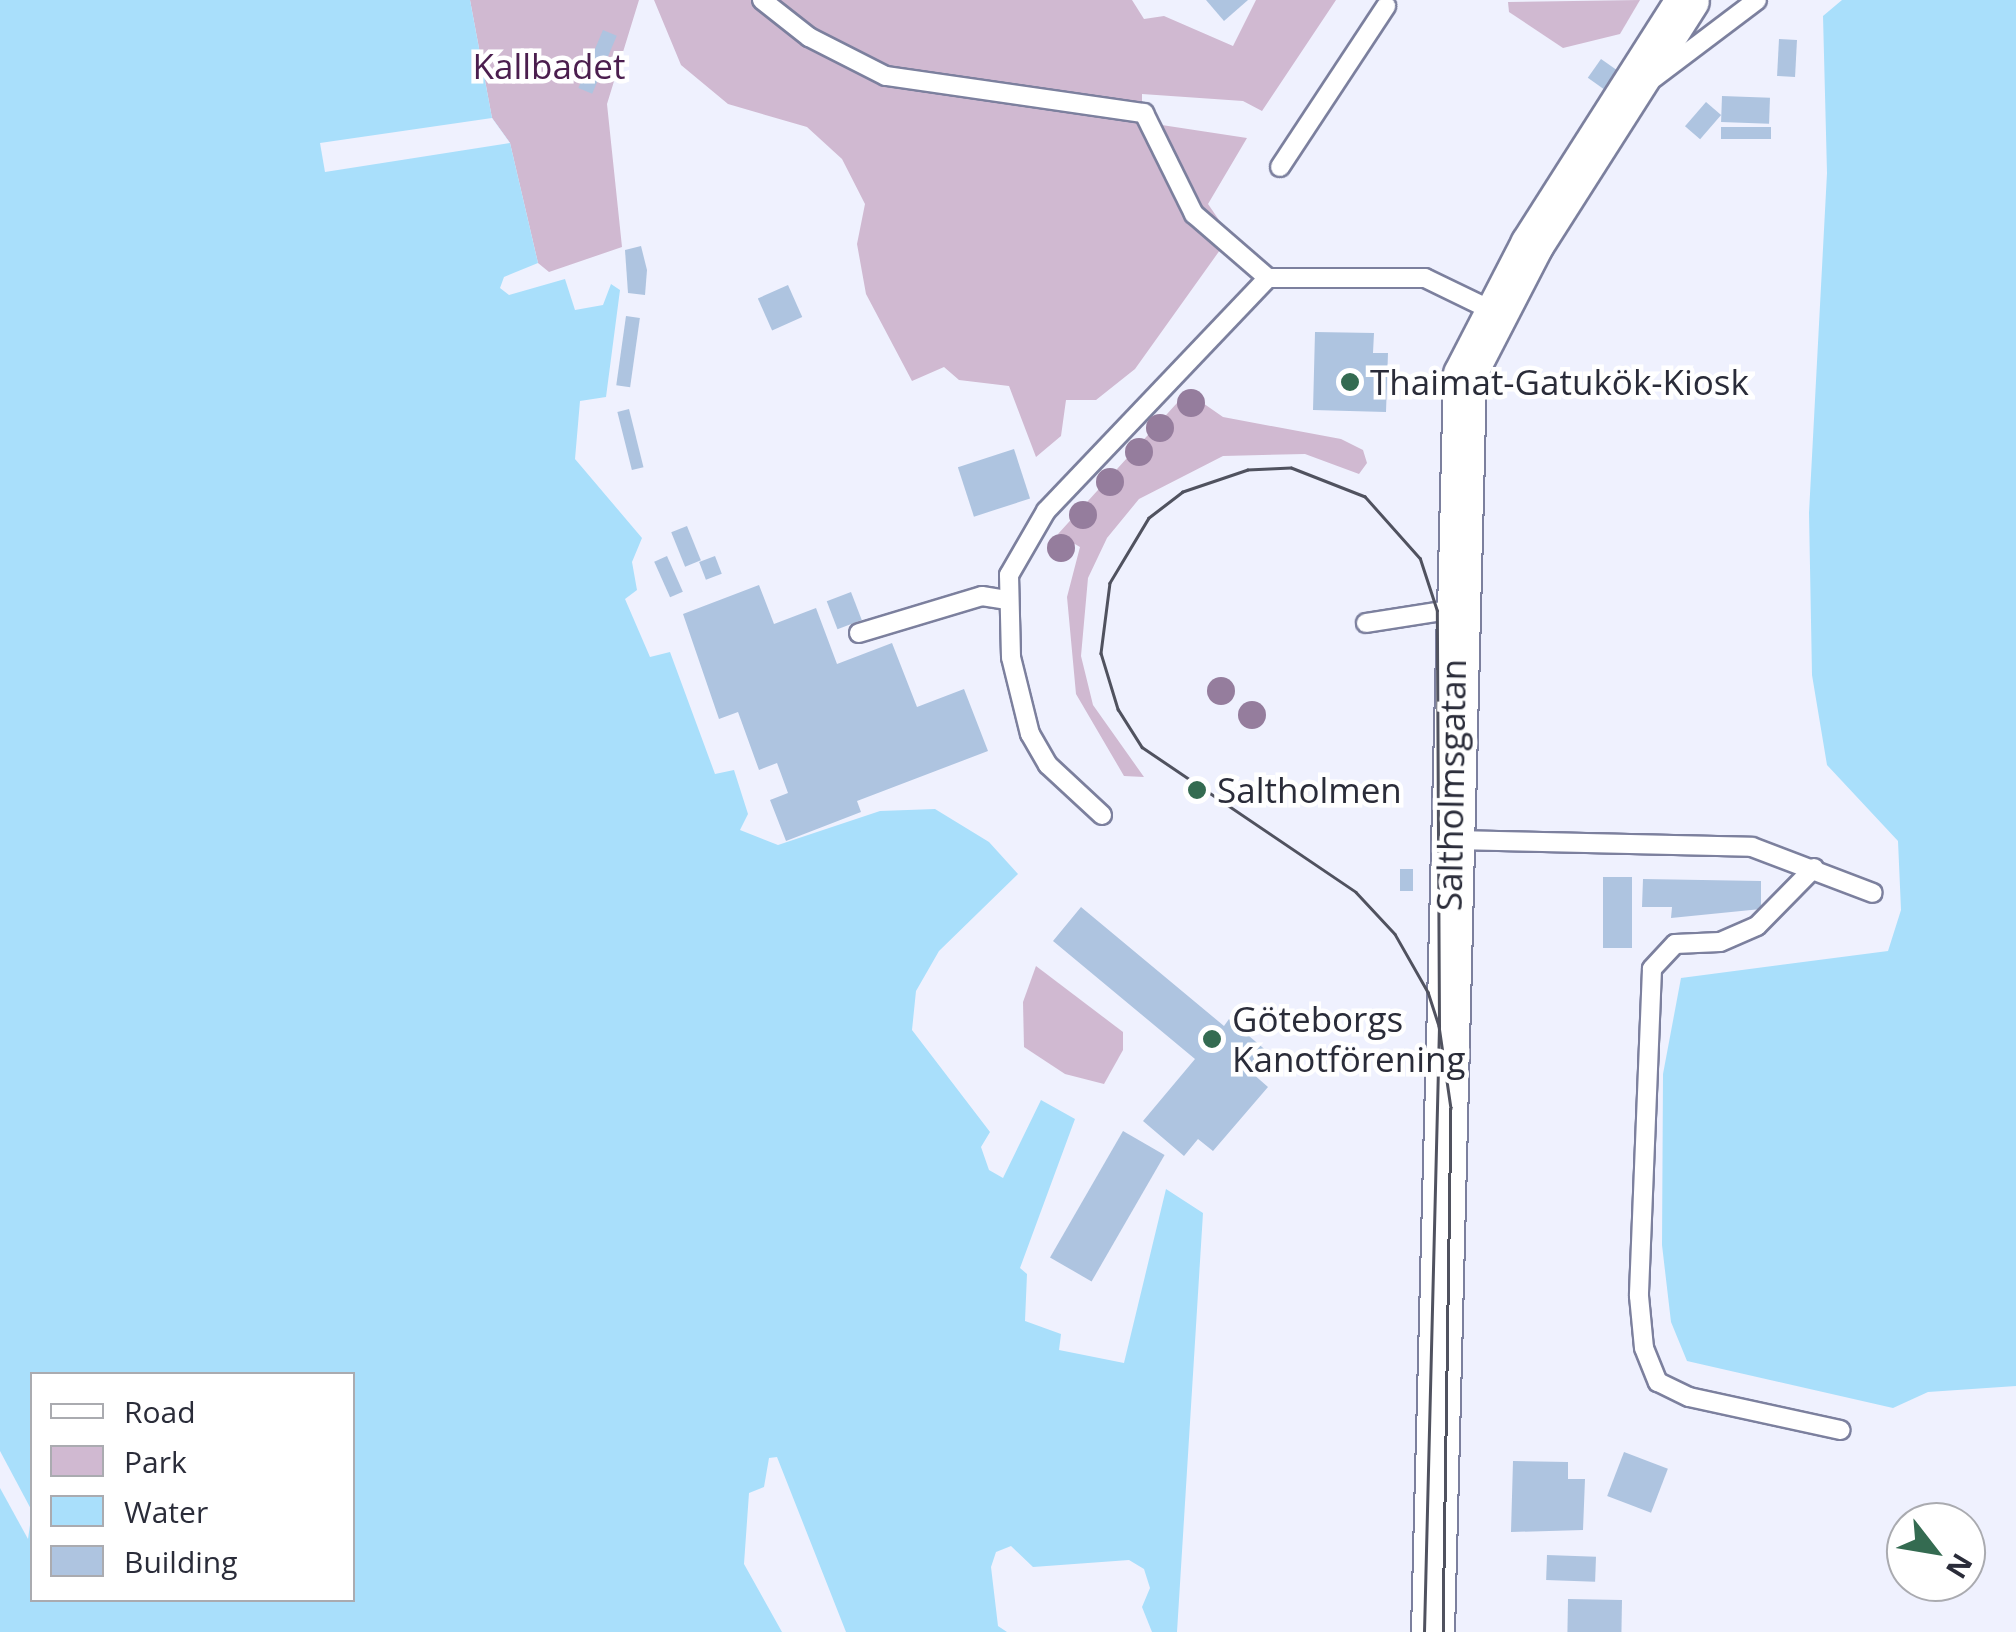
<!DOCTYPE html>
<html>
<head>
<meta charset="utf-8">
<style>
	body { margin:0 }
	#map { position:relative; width:2016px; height:1632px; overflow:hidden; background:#eff1fe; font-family:"Open Sans",sans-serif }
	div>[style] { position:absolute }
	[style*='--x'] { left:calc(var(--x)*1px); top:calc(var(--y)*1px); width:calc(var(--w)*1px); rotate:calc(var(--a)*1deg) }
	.green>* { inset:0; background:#d0b9d1 }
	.water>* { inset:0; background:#a9dffb }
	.pier>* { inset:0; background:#eff1fe }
	.building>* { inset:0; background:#aec4e0; transform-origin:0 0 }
	.roads { filter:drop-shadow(2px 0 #7c809e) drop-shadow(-2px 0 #7c809e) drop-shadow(0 2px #7c809e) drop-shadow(0 -2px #7c809e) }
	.service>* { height:18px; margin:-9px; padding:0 9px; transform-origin:9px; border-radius:9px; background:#fff }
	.tertiary>* { height:42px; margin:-21px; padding:0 21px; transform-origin:21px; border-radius:21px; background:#fff }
	.tram>* { height:2.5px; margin:-1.25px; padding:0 1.25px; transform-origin:1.25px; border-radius:1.25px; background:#50525f }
	.trees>* { width:28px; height:28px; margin:-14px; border-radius:50%; background:#957d9d }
	.dots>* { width:28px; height:28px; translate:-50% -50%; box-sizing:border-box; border:5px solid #fff; border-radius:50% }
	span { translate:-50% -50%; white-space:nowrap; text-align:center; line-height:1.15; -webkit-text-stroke:9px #fff; paint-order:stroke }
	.park-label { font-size:35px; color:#4b1e4e }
	.poi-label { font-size:35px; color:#2a2c39 }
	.left { translate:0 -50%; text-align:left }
	.street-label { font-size:35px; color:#2a2c39 }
	.legend { position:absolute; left:30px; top:1372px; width:325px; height:230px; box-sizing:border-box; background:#fff; border:2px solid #aaabb0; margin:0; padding:12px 18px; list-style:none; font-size:30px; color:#2a2c39 }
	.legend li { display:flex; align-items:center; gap:20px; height:50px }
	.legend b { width:50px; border:2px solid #aaabb0 }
	.north { position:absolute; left:1886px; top:1502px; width:100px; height:100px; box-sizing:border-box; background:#fff; border:2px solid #aaabb0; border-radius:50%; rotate:121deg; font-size:28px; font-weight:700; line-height:40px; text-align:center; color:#2a2c39 }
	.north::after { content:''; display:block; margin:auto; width:35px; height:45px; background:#346b51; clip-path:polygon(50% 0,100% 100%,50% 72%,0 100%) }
</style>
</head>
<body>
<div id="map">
	<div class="green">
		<i style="clip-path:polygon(470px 0,639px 0,607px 104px,622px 247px,549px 272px,538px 263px,510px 143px,492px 118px)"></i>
		<i style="clip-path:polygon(654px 0,1132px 0,1144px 19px,1164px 16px,1233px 46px,1256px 0,1336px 0,1262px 111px,1243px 101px,1142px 94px,1142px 122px,1247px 138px,1208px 204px,1230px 236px,1135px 369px,1096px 400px,1066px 400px,1061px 436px,1036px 457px,1009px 386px,959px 380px,944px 367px,912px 381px,866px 294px,857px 244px,865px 204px,842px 159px,807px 127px,728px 104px,681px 65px)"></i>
		<i style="clip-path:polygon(1640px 0,1620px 34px,1563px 48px,1509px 12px,1508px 2px)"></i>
		<i style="clip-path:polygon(1187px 392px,1223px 417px,1341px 439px,1363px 450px,1367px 463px,1359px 474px,1305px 454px,1223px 456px,1139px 499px,1107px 538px,1088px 578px,1081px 656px,1093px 705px,1144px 777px,1124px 776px,1076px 694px,1067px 597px,1080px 547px,1058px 534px)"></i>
		<i style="clip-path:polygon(1036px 966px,1123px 1032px,1123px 1050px,1104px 1084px,1065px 1074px,1024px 1047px,1023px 1002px)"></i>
	</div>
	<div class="water">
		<i style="clip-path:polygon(evenodd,0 0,470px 0,492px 118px,510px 143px,538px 263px,504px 277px,500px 288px,509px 295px,565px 279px,575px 310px,603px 305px,611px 284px,620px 290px,606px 397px,580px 401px,575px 459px,642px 538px,632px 562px,637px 590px,625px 599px,650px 657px,670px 652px,715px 774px,734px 770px,748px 814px,740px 830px,778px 845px,880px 811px,935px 809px,989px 842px,1018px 874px,939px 951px,916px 991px,912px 1030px,990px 1132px,981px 1147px,989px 1170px,1003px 1178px,1041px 1100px,1075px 1119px,1020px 1268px,1027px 1274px,1025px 1321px,1061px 1334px,1059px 1350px,1124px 1363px,1166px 1189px,1203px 1213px,1177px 1632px,1152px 1632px,1142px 1607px,1150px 1588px,1144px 1569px,1129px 1560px,1033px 1567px,1011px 1546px,996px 1552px,991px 1567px,998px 1626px,1007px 1632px,846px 1632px,777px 1457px,769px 1458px,764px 1487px,749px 1493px,744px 1564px,782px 1632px,0 1632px,0 0,32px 1374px,352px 1374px,352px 1600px,32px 1600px,32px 1374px)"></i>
		<i style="clip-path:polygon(1842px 0,2016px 0,2016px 1386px,1928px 1392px,1893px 1408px,1687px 1361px,1671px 1322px,1662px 1245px,1663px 1074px,1681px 978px,1888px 951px,1901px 910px,1898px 841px,1827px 765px,1812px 675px,1809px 513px,1827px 173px,1823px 16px)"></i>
	</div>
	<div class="pier">
		<i style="clip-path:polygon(492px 118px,510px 143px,325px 172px,320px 143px)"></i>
		<i style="clip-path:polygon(0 1451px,32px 1511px,28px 1539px,0 1488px)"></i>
	</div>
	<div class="building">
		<i style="clip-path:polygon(1206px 0,1248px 0,1224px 21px)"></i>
		<i style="left:603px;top:30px;width:15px;height:63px;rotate:23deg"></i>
		<i style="left:1779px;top:39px;width:18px;height:37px;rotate:3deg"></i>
		<i style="left:1601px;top:59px;width:21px;height:23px;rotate:35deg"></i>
		<i style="left:1722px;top:96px;width:48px;height:26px;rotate:2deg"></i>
		<i style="left:1706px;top:102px;width:20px;height:32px;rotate:41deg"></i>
		<i style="left:1721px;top:127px;width:50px;height:12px"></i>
		<i style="clip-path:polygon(641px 246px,647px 270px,645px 295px,628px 293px,625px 250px)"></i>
		<i style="left:788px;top:285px;width:35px;height:33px;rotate:66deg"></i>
		<i style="left:626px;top:316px;width:14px;height:70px;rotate:8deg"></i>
		<i style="clip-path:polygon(1315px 332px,1374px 333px,1373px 353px,1388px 353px,1386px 412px,1313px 410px)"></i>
		<i style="left:629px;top:409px;width:60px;height:12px;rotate:76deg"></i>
		<i style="left:1014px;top:449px;width:52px;height:59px;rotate:72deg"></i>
		<i style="left:687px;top:526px;width:37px;height:17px;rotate:68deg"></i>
		<i style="left:667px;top:556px;width:39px;height:14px;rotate:66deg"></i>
		<i style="left:715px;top:556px;width:19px;height:17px;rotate:69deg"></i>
		<i style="clip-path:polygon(759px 585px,774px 624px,816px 608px,837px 664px,892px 643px,917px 707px,964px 689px,988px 751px,857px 801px,861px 812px,786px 841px,770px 800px,788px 793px,777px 763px,759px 770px,738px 712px,719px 719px,683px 614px)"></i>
		<i style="left:851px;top:592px;width:30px;height:26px;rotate:69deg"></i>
		<i style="left:1413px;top:869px;width:22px;height:13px;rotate:90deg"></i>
		<i style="left:1603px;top:877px;width:29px;height:71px"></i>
		<i style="clip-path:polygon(1643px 879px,1761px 881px,1761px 909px,1671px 918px,1672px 907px,1642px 907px)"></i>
		<i style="clip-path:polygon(1081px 907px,1224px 1026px,1229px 1019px,1269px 1053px,1252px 1073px,1268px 1087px,1213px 1151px,1198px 1139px,1184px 1156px,1143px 1121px,1195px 1059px,1053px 941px)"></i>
		<i style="left:1123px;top:1131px;width:48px;height:146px;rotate:30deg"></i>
		<i style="left:1624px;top:1452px;width:47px;height:47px;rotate:21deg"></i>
		<i style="clip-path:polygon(1513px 1461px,1568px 1462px,1568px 1479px,1585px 1479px,1583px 1530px,1511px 1532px)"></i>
		<i style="left:1547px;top:1555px;width:49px;height:25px;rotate:2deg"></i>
		<i style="left:1568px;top:1599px;width:54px;height:33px;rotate:1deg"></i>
	</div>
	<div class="roads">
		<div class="service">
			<i style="--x:762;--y:0;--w:60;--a:38.2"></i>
			<i style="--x:809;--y:37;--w:86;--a:26.9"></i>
			<i style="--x:886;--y:76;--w:261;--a:8.2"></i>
			<i style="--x:1144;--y:113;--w:113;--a:63.7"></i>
			<i style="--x:1194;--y:214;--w:98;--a:40.9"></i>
			<i style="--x:1654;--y:78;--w:129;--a:-37.1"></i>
			<i style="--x:1280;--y:167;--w:193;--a:-56.6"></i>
			<i style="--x:1366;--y:623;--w:90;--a:-8.9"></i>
			<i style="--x:859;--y:633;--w:128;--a:-16.7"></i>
			<i style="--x:982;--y:596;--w:26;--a:9"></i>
			<i style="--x:1102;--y:815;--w:74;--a:-137.2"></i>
			<i style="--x:1048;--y:765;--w:36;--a:-120"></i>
			<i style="--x:1030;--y:734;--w:79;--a:-103.9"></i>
			<i style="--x:1011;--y:657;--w:82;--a:-91.4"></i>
			<i style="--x:1009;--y:575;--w:74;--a:-60"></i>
			<i style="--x:1046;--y:511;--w:322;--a:-46.4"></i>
			<i style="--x:1268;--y:278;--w:157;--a:0"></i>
			<i style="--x:1425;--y:278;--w:76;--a:25.9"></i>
			<i style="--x:1453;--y:840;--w:299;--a:1.3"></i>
			<i style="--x:1752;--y:847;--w:129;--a:20.8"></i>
			<i style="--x:1814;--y:868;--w:81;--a:134.5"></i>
			<i style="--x:1757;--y:926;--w:40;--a:156.6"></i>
			<i style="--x:1720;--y:942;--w:45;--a:177.5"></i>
			<i style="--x:1675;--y:944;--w:34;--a:133"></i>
			<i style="--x:1652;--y:969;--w:327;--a:92.3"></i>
			<i style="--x:1639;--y:1296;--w:52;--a:84.5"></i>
			<i style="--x:1644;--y:1348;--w:37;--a:68"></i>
			<i style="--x:1658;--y:1382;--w:34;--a:26"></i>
			<i style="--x:1689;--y:1397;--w:155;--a:12.3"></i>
		</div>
		<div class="tertiary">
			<i style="--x:1433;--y:1632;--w:1257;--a:-88.54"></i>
			<i style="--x:1465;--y:375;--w:146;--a:-62.7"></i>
			<i style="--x:1532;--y:245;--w:290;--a:-57.5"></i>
		</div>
	</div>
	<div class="tram">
		<i style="--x:1424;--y:1632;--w:606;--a:-88.58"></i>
		<i style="--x:1439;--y:1026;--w:415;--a:-90.3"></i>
		<i style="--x:1437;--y:611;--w:55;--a:-108.1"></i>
		<i style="--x:1420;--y:559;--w:83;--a:-131.6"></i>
		<i style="--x:1365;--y:497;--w:79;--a:-158.6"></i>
		<i style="--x:1291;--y:468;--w:43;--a:177.3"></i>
		<i style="--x:1248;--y:470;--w:69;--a:161.3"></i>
		<i style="--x:1183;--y:492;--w:43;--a:142.6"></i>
		<i style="--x:1149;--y:518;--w:76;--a:121"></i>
		<i style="--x:1110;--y:583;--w:71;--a:97.3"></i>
		<i style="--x:1101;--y:653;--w:59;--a:73.1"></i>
		<i style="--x:1118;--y:709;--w:45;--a:57.7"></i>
		<i style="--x:1142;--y:747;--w:258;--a:34.1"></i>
		<i style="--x:1356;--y:892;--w:57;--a:47.1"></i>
		<i style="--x:1395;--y:934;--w:67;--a:60.4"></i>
		<i style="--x:1428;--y:992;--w:36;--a:72"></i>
		<i style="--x:1439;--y:1026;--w:83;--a:81.7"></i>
		<i style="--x:1451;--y:1108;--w:524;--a:90.87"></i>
	</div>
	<div class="trees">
		<i style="left:1191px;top:403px"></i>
		<i style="left:1160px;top:428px"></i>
		<i style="left:1139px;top:452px"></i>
		<i style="left:1110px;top:482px"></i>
		<i style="left:1083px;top:515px"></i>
		<i style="left:1061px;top:548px"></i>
		<i style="left:1221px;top:691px"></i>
		<i style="left:1252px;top:715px"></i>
	</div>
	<div class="dots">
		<i style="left:1350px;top:382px;background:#346b51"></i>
		<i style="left:1197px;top:790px;background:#346b51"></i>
		<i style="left:1212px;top:1039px;background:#346b51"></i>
	</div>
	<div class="park-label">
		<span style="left:549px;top:66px">Kallbadet</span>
	</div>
	<div class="poi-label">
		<span class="left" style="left:1370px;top:382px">Thaimat-Gatukök-Kiosk</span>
		<span class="left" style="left:1217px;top:790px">Saltholmen</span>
		<span class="left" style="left:1232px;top:1039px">Göteborgs<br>Kanotförening</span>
	</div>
	<div class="street-label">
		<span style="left:1451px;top:785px;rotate:-89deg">Saltholmsgatan</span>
	</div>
	<ul class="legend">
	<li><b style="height:12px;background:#fff"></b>Road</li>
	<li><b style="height:28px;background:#d0b9d1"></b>Park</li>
	<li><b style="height:28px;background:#a9dffb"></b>Water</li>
	<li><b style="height:28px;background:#aec4e0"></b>Building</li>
	</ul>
	<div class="north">N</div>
</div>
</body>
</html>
